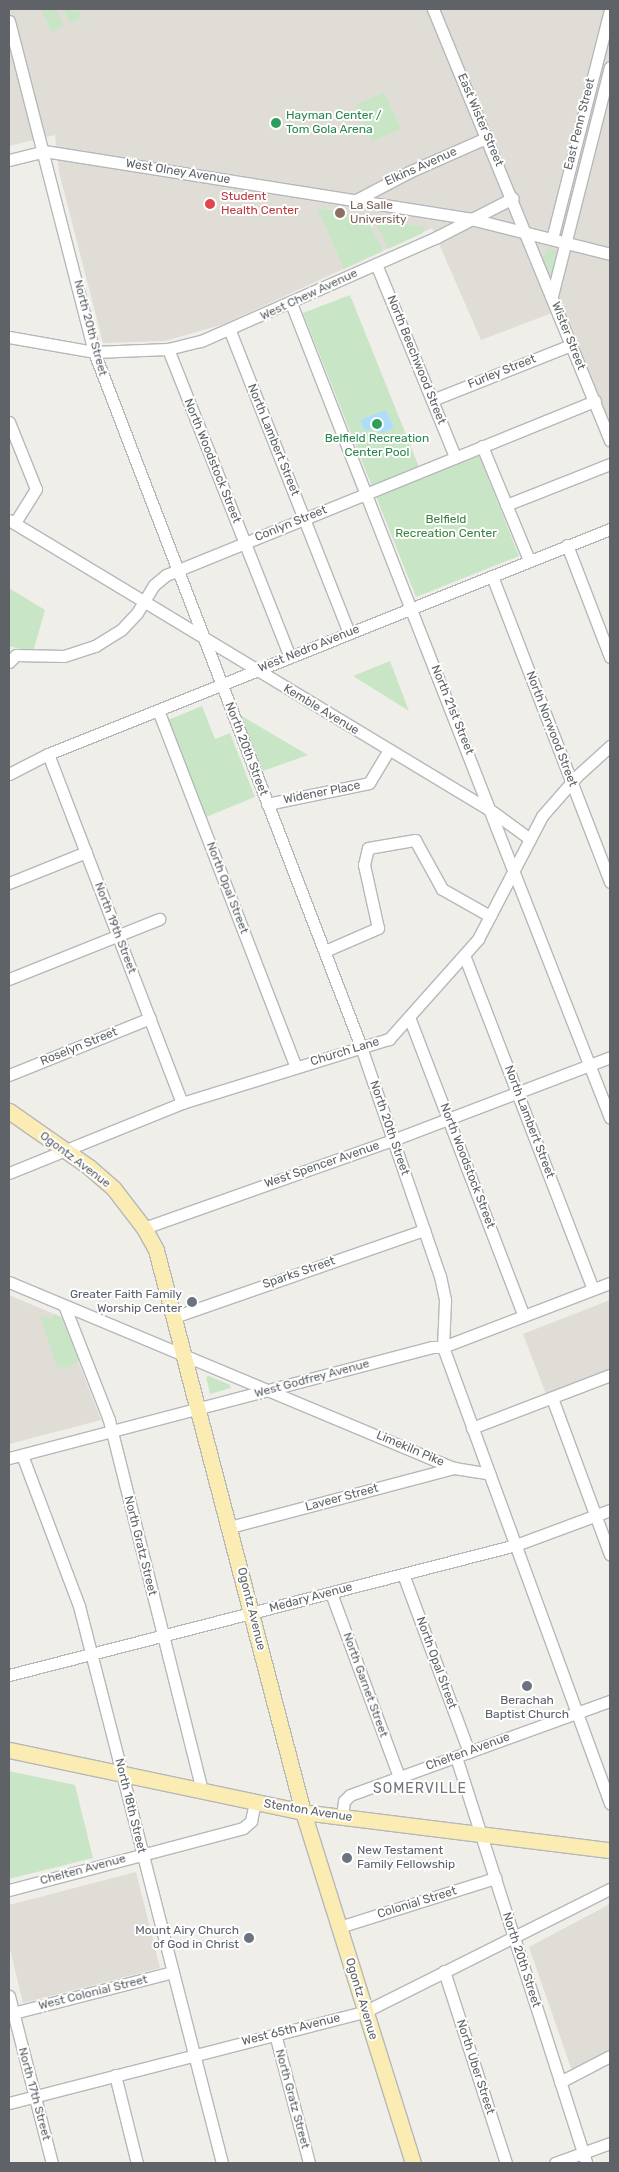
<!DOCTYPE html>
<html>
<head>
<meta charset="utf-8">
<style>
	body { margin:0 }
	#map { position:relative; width:619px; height:2172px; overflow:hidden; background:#f0eee8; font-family:Rubik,sans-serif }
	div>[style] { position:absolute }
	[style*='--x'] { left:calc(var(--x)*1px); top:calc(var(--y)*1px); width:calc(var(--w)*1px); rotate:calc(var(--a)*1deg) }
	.education>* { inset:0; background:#e0ddd6 }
	.green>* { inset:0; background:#c8e6c6; transform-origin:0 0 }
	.water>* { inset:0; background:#aeddfa }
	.roads { filter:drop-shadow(1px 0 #b5b8bb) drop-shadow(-1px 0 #b5b8bb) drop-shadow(0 1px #b5b8bb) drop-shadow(0 -1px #b5b8bb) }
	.minor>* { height:11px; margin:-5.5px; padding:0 5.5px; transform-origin:5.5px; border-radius:5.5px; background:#fff }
	.major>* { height:15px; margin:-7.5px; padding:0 7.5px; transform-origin:7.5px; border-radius:7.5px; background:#fbecb3 }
	.dots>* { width:14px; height:14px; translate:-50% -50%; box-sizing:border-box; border:2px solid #fff; border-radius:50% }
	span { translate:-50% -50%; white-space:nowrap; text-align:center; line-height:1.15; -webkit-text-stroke:4px #fff; paint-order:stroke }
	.leisure-label { font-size:12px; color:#27864d }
	.left { translate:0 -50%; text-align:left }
	.street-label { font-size:12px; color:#5f6367 }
	.health-label { font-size:12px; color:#be3a42 }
	.education-label { font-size:12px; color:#785e54 }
	.park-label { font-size:12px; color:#3a833a }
	.worship-label { font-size:12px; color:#5b616d }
	.right { translate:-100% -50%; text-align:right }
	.neighbourhood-label { font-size:14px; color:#707579; letter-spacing:1px }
	.frame { position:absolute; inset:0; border:10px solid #5f6367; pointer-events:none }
</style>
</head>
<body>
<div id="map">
	<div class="education">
		<i style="clip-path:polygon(9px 9px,610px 9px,610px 435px,557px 311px,481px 340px,432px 228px,224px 324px,165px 341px,103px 343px,59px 172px,55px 135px,9px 146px)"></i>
		<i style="clip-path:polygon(9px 1295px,61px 1317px,101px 1420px,9px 1444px)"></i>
		<i style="clip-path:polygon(610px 1300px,610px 1370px,546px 1394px,523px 1334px)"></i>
		<i style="clip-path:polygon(136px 1872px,160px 1968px,23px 2003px,9px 1945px,9px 1905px)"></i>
		<i style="clip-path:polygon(610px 1904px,610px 2050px,572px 2071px,529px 1947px)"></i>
	</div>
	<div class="green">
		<i style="clip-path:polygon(41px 9px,56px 9px,64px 26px,51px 32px)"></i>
		<i style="clip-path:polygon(63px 9px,78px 9px,82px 18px,70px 23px)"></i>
		<i style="left:384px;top:92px;width:40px;height:32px;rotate:65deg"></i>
		<i style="clip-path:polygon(317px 208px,366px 217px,383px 251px,344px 269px)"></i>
		<i style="clip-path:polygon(374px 219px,424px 227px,423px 233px,388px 249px)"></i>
		<i style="clip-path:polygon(549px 248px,558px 252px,551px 282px,542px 258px)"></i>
		<i style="clip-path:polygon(350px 295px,423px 477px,479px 455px,519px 556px,416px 597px,303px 313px)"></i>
		<i style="clip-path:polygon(9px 588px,45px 610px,33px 652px,9px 646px)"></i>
		<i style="clip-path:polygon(390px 661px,409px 711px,353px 676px)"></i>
		<i style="clip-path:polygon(202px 706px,215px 739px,230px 733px,255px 797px,206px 817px,168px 720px)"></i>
		<i style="clip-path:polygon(240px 715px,308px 755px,263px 771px)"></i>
		<i style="clip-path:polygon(55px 1314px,62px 1318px,79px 1361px,68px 1368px,57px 1367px,40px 1316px,53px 1318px)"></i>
		<i style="clip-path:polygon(209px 1376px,230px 1385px,231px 1388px,210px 1394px,206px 1377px)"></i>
		<i style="clip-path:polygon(9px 1771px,75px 1785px,93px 1858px,9px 1879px)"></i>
	</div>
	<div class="water">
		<i style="clip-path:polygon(386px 410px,394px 428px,382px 433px,372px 429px,365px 431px,360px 420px)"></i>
	</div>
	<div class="roads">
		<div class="minor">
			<i style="--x:433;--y:9;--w:466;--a:67.7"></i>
			<i style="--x:9;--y:21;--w:342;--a:75.6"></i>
			<i style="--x:94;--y:352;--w:745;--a:68.98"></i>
			<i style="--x:361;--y:1047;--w:242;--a:71"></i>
			<i style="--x:440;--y:1276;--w:25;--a:78"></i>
			<i style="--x:445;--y:1300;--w:47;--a:92.4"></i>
			<i style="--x:443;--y:1347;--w:486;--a:69.9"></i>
			<i style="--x:9;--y:160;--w:36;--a:-14"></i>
			<i style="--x:44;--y:151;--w:432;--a:9"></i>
			<i style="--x:471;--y:219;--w:143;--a:14.1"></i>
			<i style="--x:356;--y:200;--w:60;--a:-27.8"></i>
			<i style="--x:409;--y:172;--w:86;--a:-23.9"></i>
			<i style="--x:552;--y:239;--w:237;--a:-75.8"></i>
			<i style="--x:376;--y:264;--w:209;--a:67.7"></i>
			<i style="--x:552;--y:296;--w:236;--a:-75.8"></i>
			<i style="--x:291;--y:303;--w:875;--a:68.62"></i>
			<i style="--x:230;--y:331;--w:325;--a:68.5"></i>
			<i style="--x:9;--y:337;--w:86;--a:10"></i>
			<i style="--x:94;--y:352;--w:74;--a:-2.3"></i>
			<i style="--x:168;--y:349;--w:34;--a:-14"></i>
			<i style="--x:201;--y:341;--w:258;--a:-23.8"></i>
			<i style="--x:437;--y:237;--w:85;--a:-27.2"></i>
			<i style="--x:168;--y:349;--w:331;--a:68.4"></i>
			<i style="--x:432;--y:400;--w:149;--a:-21.6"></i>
			<i style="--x:9;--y:422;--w:72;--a:68.1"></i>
			<i style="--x:36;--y:489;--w:40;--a:122"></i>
			<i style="--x:482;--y:446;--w:123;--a:67.6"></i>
			<i style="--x:506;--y:505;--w:112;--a:-21.5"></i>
			<i style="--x:9;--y:520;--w:565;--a:31.1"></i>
			<i style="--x:493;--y:812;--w:46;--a:36.1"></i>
			<i style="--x:567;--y:545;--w:120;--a:69"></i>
			<i style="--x:492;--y:576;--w:328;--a:68.9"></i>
			<i style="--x:9;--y:662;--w:10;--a:-45"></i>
			<i style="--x:16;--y:655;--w:48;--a:1.2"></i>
			<i style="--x:64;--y:656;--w:33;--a:-18"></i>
			<i style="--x:95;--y:646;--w:31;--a:-32"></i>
			<i style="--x:121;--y:630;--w:23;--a:-47"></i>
			<i style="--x:137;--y:613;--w:33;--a:-59"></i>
			<i style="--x:154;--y:585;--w:16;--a:-40"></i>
			<i style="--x:166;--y:575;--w:463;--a:-22.1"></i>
			<i style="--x:158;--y:710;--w:383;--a:68.9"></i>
			<i style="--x:48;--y:754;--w:374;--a:69"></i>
			<i style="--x:9;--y:774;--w:44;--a:-27.1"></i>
			<i style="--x:48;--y:754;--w:605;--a:-21.82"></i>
			<i style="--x:267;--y:804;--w:104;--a:-11.6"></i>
			<i style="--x:369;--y:783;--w:37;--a:-59"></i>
			<i style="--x:9;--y:883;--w:83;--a:-21.9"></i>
			<i style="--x:325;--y:951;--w:58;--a:-23.5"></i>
			<i style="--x:378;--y:928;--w:65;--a:-102.5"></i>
			<i style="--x:364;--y:865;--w:17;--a:-77"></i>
			<i style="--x:368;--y:848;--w:48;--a:-9.7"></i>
			<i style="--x:415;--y:840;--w:56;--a:61.1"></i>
			<i style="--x:442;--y:889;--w:55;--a:29.4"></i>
			<i style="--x:464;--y:955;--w:358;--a:68.9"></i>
			<i style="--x:9;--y:979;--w:162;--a:-21.8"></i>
			<i style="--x:409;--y:1017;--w:320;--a:69"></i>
			<i style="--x:9;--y:1075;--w:152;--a:-22"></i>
			<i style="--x:9;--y:1173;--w:187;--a:-22"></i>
			<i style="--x:182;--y:1103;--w:217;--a:-17.2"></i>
			<i style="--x:389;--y:1039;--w:134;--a:-48.3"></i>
			<i style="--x:478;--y:939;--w:139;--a:-62.5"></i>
			<i style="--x:542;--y:816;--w:53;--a:-48.8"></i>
			<i style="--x:577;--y:776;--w:45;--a:-42.3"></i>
			<i style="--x:144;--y:1228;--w:264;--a:-19.5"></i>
			<i style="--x:393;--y:1140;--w:232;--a:-20.9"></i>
			<i style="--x:9;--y:1282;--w:482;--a:22.7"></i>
			<i style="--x:454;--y:1468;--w:36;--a:9"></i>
			<i style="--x:64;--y:1305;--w:123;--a:68.6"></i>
			<i style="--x:109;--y:1420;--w:382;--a:75.9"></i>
			<i style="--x:174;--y:1317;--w:265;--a:-19.2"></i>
			<i style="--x:552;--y:1398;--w:167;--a:69.7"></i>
			<i style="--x:472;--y:1428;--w:148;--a:-21"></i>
			<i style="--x:22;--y:1455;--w:161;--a:69.3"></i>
			<i style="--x:79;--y:1606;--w:575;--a:75.6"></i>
			<i style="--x:9;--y:1458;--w:437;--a:-14.7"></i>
			<i style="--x:432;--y:1347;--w:11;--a:0"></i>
			<i style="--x:443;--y:1347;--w:179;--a:-21"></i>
			<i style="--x:230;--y:1527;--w:232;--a:-14.8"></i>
			<i style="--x:403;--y:1574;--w:190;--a:69.7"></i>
			<i style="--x:331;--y:1593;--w:196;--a:69.7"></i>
			<i style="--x:9;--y:1675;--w:523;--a:-14.38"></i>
			<i style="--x:516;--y:1545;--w:100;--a:-20.4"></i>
			<i style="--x:456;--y:1757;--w:426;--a:72.2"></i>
			<i style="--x:342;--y:1817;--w:16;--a:-83"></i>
			<i style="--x:344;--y:1801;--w:8;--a:-45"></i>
			<i style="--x:350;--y:1795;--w:276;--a:-19.9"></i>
			<i style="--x:9;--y:1890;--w:242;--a:-14.8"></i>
			<i style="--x:243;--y:1828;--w:11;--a:-41"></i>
			<i style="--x:251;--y:1821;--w:19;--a:-78"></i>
			<i style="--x:339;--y:1927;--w:164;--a:-17.4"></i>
			<i style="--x:444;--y:1971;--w:202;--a:72.1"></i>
			<i style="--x:9;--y:1996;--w:172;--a:75.6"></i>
			<i style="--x:13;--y:2013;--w:165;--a:-14.4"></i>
			<i style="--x:275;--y:2034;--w:133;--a:75.2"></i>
			<i style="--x:115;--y:2075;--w:91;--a:76"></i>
			<i style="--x:560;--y:2082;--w:56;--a:-27.5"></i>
			<i style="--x:9;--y:2103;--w:366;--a:-14.4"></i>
			<i style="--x:364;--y:2012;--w:275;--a:-26.6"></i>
			<i style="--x:555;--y:2163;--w:59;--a:-20"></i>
		</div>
		<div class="major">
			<i style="--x:9;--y:1111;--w:98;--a:35"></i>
			<i style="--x:89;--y:1167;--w:33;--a:41"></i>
			<i style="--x:114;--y:1189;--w:49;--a:52.4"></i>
			<i style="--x:144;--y:1228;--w:25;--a:61"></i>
			<i style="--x:156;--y:1250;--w:581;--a:75.34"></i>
			<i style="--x:303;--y:1812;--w:368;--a:72.6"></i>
			<i style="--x:9;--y:1750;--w:300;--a:11.9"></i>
			<i style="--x:303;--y:1812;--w:309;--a:7.1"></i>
		</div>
	</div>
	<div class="dots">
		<i style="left:276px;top:123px;background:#2e9e5b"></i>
		<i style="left:210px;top:204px;background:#e0444e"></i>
		<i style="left:340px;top:213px;background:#8d6e63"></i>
		<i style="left:377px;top:424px;background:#2e9e5b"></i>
		<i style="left:192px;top:1302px;background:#6b7280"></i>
		<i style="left:527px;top:1686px;background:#6b7280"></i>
		<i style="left:347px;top:1858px;background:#6b7280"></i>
		<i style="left:249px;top:1938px;background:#6b7280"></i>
	</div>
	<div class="leisure-label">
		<span class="left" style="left:286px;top:123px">Hayman Center /<br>Tom Gola Arena</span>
		<span style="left:377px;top:446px">Belfield Recreation<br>Center Pool</span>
	</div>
	<div class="street-label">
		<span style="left:480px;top:120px;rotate:67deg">East Wister Street</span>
		<span style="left:580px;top:124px;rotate:-76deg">East Penn Street</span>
		<span style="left:421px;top:167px;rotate:-24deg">Elkins Avenue</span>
		<span style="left:178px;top:172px;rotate:9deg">West Olney Avenue</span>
		<span style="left:309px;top:295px;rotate:-25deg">West Chew Avenue</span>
		<span style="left:90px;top:328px;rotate:75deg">North 20th Street</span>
		<span style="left:568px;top:336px;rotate:68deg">Wister Street</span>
		<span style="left:416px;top:360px;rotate:68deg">North Beechwood Street</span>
		<span style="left:502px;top:372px;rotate:-22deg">Furley Street</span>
		<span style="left:273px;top:440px;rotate:68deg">North Lambert Street</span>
		<span style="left:212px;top:461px;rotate:68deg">North Woodstock Street</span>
		<span style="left:291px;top:524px;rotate:-22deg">Conlyn Street</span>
		<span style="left:309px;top:649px;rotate:-22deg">West Nedro Avenue</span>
		<span style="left:321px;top:710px;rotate:31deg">Kemble Avenue</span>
		<span style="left:452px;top:710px;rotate:68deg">North 21st Street</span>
		<span style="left:551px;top:729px;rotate:69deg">North Norwood Street</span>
		<span style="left:246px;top:749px;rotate:69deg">North 20th Street</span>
		<span style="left:322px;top:793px;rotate:-11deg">Widener Place</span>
		<span style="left:227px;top:888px;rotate:69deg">North Opal Street</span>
		<span style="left:115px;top:928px;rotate:69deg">North 19th Street</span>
		<span style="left:79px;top:1047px;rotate:-22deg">Roselyn Street</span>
		<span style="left:345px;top:1052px;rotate:-17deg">Church Lane</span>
		<span style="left:529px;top:1122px;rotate:69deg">North Lambert Street</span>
		<span style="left:389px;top:1128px;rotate:71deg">North 20th Street</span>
		<span style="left:75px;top:1160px;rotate:37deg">Ogontz Avenue</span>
		<span style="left:322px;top:1165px;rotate:-19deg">West Spencer Avenue</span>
		<span style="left:467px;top:1166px;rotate:69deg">North Woodstock Street</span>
		<span style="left:299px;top:1273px;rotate:-19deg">Sparks Street</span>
		<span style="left:312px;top:1379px;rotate:-15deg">West Godfrey Avenue</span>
		<span style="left:410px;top:1449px;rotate:23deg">Limekiln Pike</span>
		<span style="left:342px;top:1498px;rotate:-15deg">Laveer Street</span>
		<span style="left:140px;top:1546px;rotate:76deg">North Gratz Street</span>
		<span style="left:311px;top:1598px;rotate:-15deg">Medary Avenue</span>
		<span style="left:251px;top:1609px;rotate:76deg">Ogontz Avenue</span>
		<span style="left:436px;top:1663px;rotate:70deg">North Opal Street</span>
		<span style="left:365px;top:1685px;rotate:70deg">North Garnet Street</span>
		<span style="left:468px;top:1752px;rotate:-20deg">Chelten Avenue</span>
		<span style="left:130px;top:1806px;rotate:76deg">North 18th Street</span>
		<span style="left:308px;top:1811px;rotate:9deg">Stenton Avenue</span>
		<span style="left:83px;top:1870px;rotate:-15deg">Chelten Avenue</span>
		<span style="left:417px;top:1903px;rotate:-17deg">Colonial Street</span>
		<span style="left:521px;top:1960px;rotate:72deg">North 20th Street</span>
		<span style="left:93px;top:1993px;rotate:-14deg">West Colonial Street</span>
		<span style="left:361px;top:1999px;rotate:73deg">Ogontz Avenue</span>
		<span style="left:291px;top:2030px;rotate:-14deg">West 65th Avenue</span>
		<span style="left:475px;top:2067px;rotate:72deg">North Uber Street</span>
		<span style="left:34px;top:2094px;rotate:75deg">North 17th Street</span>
		<span style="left:292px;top:2099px;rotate:75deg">North Gratz Street</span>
	</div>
	<div class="health-label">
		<span class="left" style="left:221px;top:204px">Student<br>Health Center</span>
	</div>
	<div class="education-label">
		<span class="left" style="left:350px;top:213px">La Salle<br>University</span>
	</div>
	<div class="park-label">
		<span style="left:446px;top:527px">Belfield<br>Recreation Center</span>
	</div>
	<div class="worship-label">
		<span class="right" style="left:182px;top:1302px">Greater Faith Family<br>Worship Center</span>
		<span style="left:527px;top:1708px">Berachah<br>Baptist Church</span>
		<span class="left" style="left:357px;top:1858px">New Testament<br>Family Fellowship</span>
		<span class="right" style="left:239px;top:1938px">Mount Airy Church<br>of God in Christ</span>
	</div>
	<div class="neighbourhood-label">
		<span style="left:420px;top:1789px">SOMERVILLE</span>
	</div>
	<div class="frame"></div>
</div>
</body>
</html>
